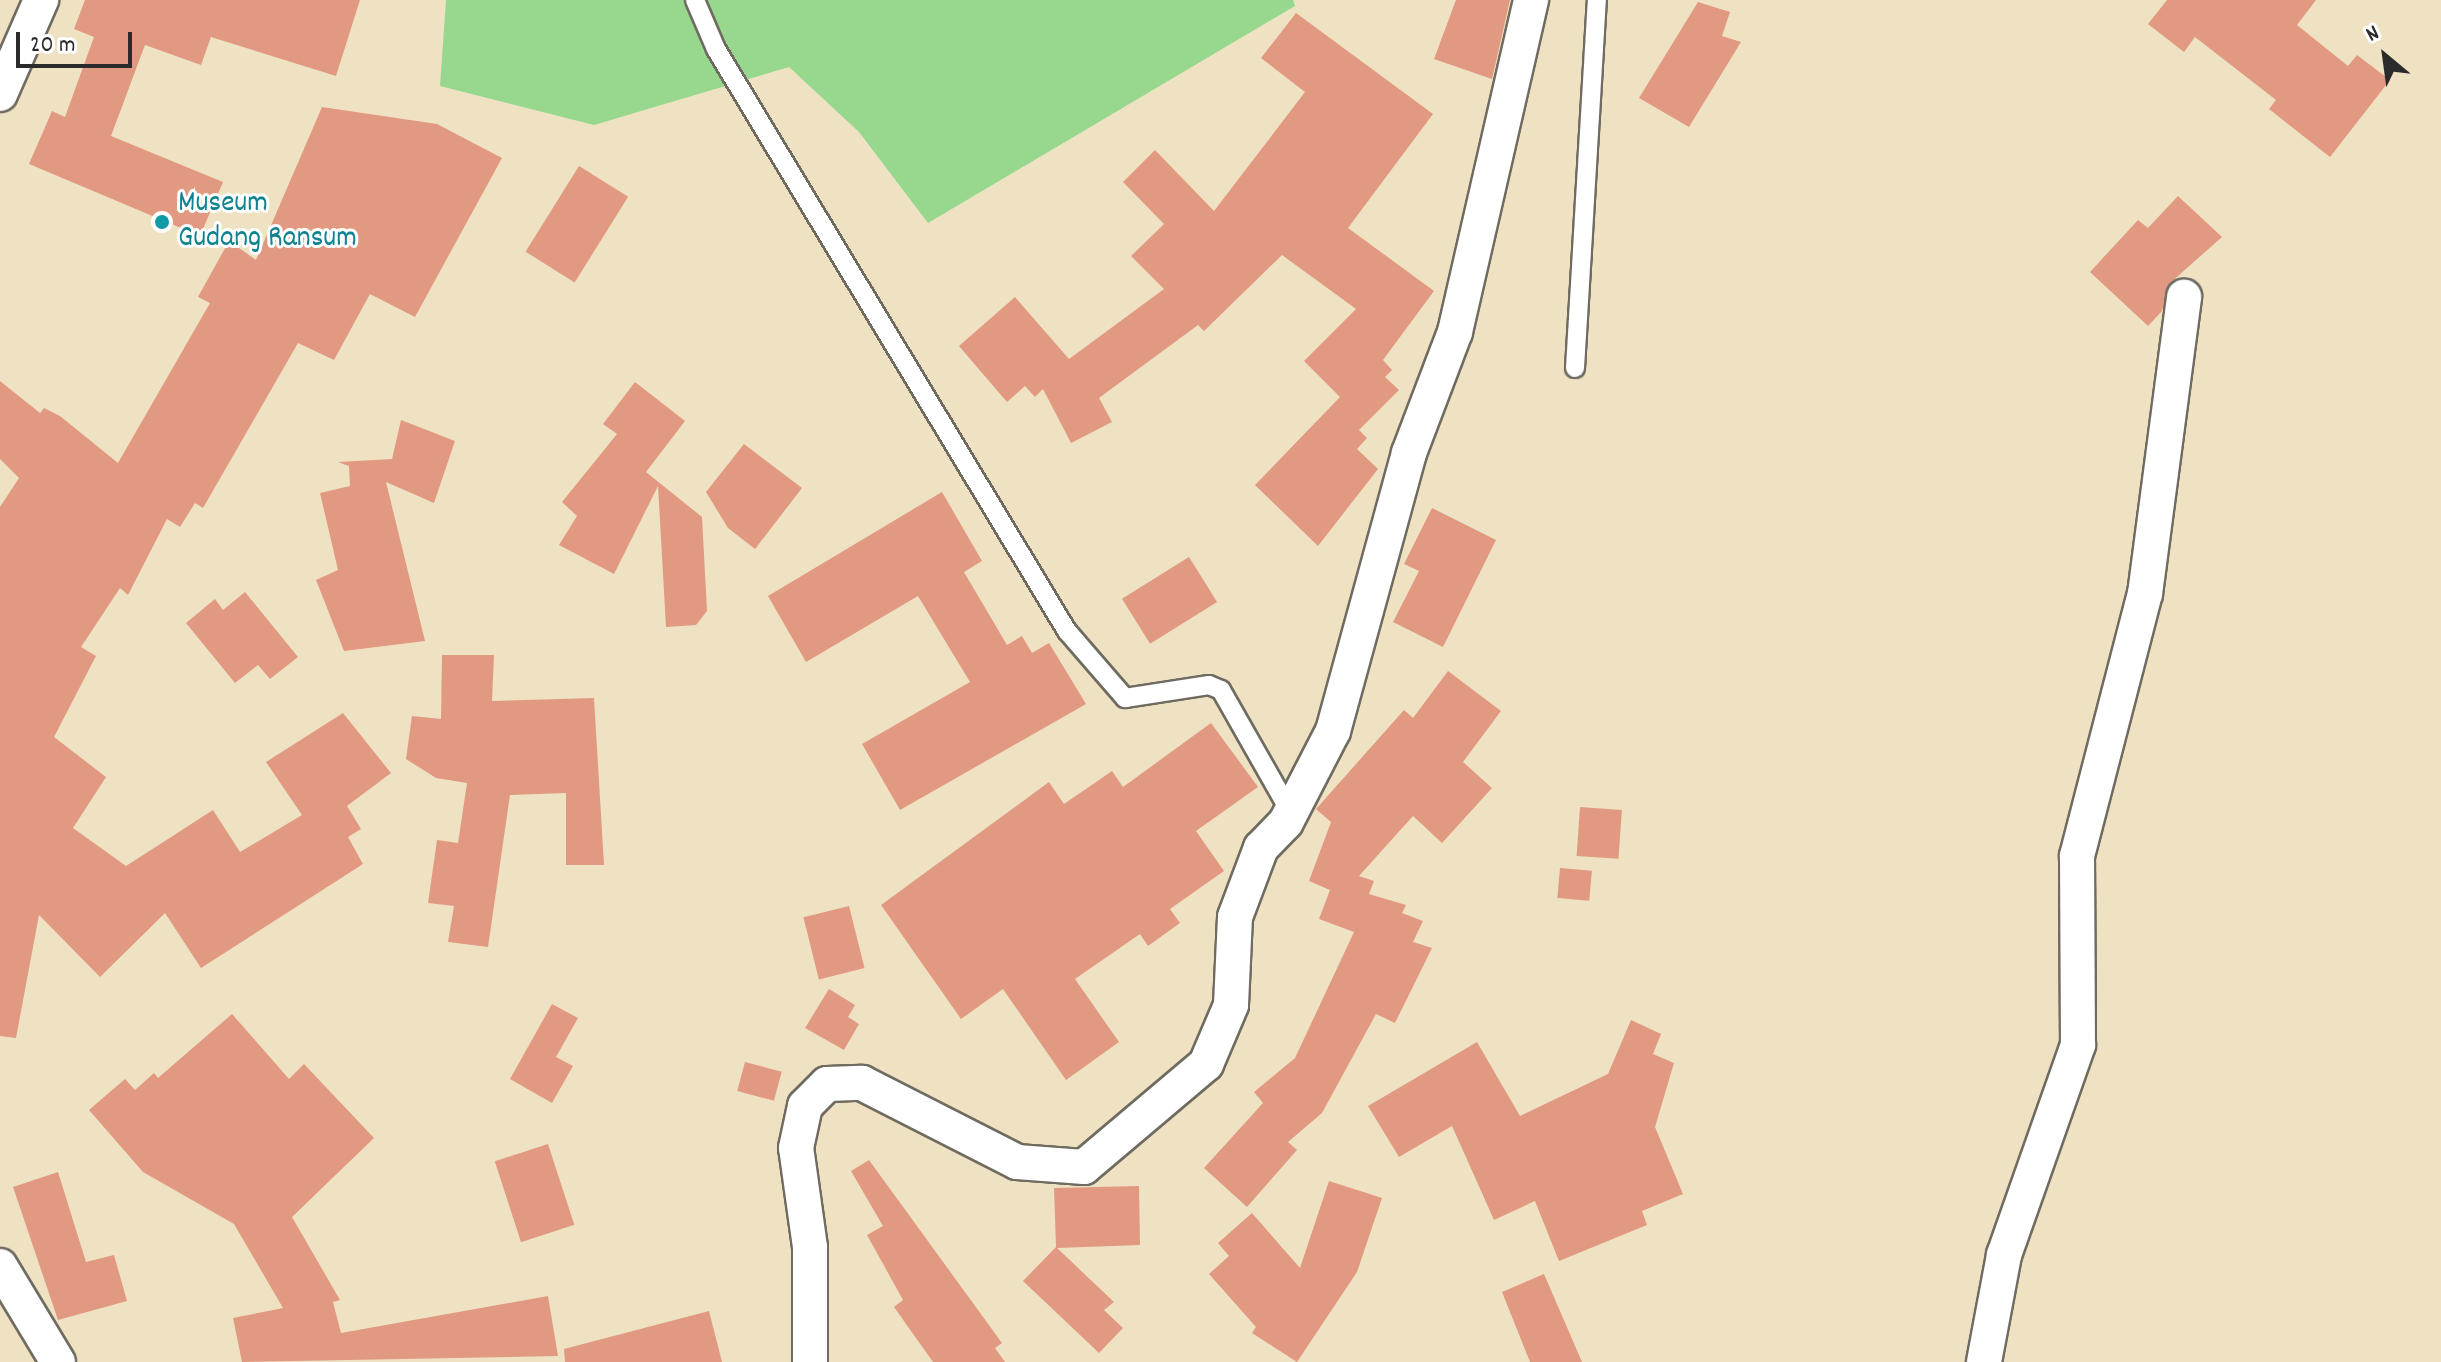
<!DOCTYPE html>
<html>
<head>
<meta charset="utf-8">
<style>
	body { margin:0 }
	#map { position:relative; width:2441px; height:1362px; overflow:hidden; background:#eee2c3; font-family:Dekko,sans-serif }
	div>[style] { position:absolute }
	[style*='--x'] { left:calc(var(--x)*1px); top:calc(var(--y)*1px); width:calc(var(--w)*1px); rotate:calc(var(--a)*1deg) }
	.green>* { inset:0; background:#98d88e }
	.building>* { inset:0; background:#e29981; transform-origin:0 0 }
	.roads { filter:drop-shadow(2px 0 #6f6b60) drop-shadow(-2px 0 #6f6b60) drop-shadow(0 2px #6f6b60) drop-shadow(0 -2px #6f6b60) }
	.service>* { height:18px; margin:-9px; padding:0 9px; transform-origin:9px; border-radius:9px; background:#fff }
	.minor>* { height:34px; margin:-17px; padding:0 17px; transform-origin:17px; border-radius:17px; background:#fff }
	.dots>* { width:22px; height:22px; translate:-50% -50%; box-sizing:border-box; border:4px solid #fff; border-radius:50% }
	span { translate:-50% -50%; white-space:nowrap; text-align:center; line-height:1.15; -webkit-text-stroke:6px #fff; paint-order:stroke }
	.culture-label { font-size:30px; color:#0d838f }
	.left { translate:0 -50%; text-align:left }
	.north { position:absolute; left:2345px; top:16px; width:80px; height:80px; -webkit-text-stroke:6px #fff; paint-order:stroke; rotate:331deg; font-size:22px; font-weight:700; line-height:32px; text-align:center; color:#2b2b2b }
	.north::after { content:''; display:block; margin:auto; width:28px; height:36px; background:#2b2b2b; clip-path:polygon(50% 0,100% 100%,50% 72%,0 100%) }
	.scale { position:absolute; left:16px; top:32px; width:116px; height:36px; box-sizing:border-box; border:4px solid #2b2b2b; border-top:0; padding-left:10px; font-size:24px; line-height:28px; white-space:nowrap; color:#2b2b2b; -webkit-text-stroke:6px #fff; paint-order:stroke }
</style>
</head>
<body>
<div id="map">
	<div class="green">
		<i style="clip-path:polygon(446px 0,1293px 0,1295px 6px,928px 223px,859px 132px,789px 67px,594px 125px,440px 86px)"></i>
	</div>
	<div class="building">
		<i style="clip-path:polygon(85px 0,360px 0,336px 76px,211px 37px,201px 65px,145px 45px,111px 136px,223px 182px,200px 236px,29px 164px,52px 111px,65px 117px,94px 37px,74px 29px)"></i>
		<i style="clip-path:polygon(1456px 0,1510px 0,1492px 79px,1434px 59px)"></i>
		<i style="clip-path:polygon(2167px 0,2316px 0,2297px 25px,2348px 66px,2357px 55px,2390px 80px,2330px 157px,2269px 109px,2276px 100px,2195px 37px,2184px 52px,2148px 24px)"></i>
		<i style="clip-path:polygon(1698px 2px,1730px 12px,1722px 36px,1741px 42px,1689px 127px,1639px 98px)"></i>
		<i style="clip-path:polygon(1296px 13px,1433px 114px,1348px 228px,1434px 291px,1383px 360px,1392px 370px,1385px 377px,1399px 390px,1359px 430px,1367px 438px,1357px 449px,1378px 469px,1318px 546px,1255px 485px,1340px 397px,1304px 361px,1356px 309px,1282px 255px,1204px 331px,1198px 325px,1099px 398px,1112px 422px,1071px 443px,1043px 389px,1035px 397px,1025px 386px,1007px 402px,959px 346px,1015px 297px,1069px 359px,1164px 289px,1131px 256px,1164px 224px,1123px 182px,1155px 150px,1214px 211px,1305px 92px,1261px 58px)"></i>
		<i style="clip-path:polygon(322px 107px,437px 124px,502px 158px,415px 317px,370px 294px,334px 360px,298px 343px,203px 508px,195px 503px,180px 527px,167px 519px,128px 595px,120px 588px,81px 647px,96px 656px,54px 737px,106px 777px,73px 828px,126px 866px,213px 810px,240px 852px,302px 815px,266px 762px,343px 713px,391px 773px,347px 806px,361px 829px,348px 837px,363px 864px,201px 968px,165px 913px,100px 977px,39px 915px,16px 1038px,0 1036px,0 507px,19px 478px,0 459px,0 381px,40px 413px,44px 408px,60px 416px,118px 463px,210px 303px,198px 297px,229px 241px,256px 260px)"></i>
		<i style="left:579px;top:166px;width:58px;height:101px;rotate:32deg"></i>
		<i style="clip-path:polygon(2178px 196px,2222px 237px,2169px 284px,2162px 311px,2148px 326px,2090px 272px,2138px 220px,2148px 228px)"></i>
		<i style="clip-path:polygon(635px 382px,685px 421px,646px 472px,702px 517px,707px 611px,696px 625px,666px 627px,658px 486px,614px 574px,559px 545px,577px 516px,562px 502px,617px 434px,603px 424px)"></i>
		<i style="clip-path:polygon(401px 420px,455px 441px,434px 503px,386px 482px,425px 641px,344px 651px,316px 580px,338px 570px,320px 493px,350px 486px,349px 466px,338px 462px,392px 459px)"></i>
		<i style="clip-path:polygon(744px 444px,802px 488px,755px 549px,728px 528px,706px 492px)"></i>
		<i style="clip-path:polygon(942px 492px,982px 561px,964px 572px,1007px 645px,1022px 636px,1032px 653px,1049px 643px,1086px 704px,900px 810px,862px 744px,970px 682px,918px 596px,806px 662px,768px 596px)"></i>
		<i style="clip-path:polygon(1432px 508px,1496px 540px,1443px 647px,1393px 622px,1419px 571px,1404px 564px)"></i>
		<i style="left:1189px;top:557px;width:53px;height:79px;rotate:58deg"></i>
		<i style="clip-path:polygon(245px 592px,298px 657px,270px 679px,258px 665px,235px 683px,186px 623px,215px 599px,223px 610px)"></i>
		<i style="clip-path:polygon(442px 655px,494px 655px,492px 701px,594px 698px,604px 865px,566px 865px,566px 793px,510px 795px,488px 947px,448px 942px,454px 906px,428px 903px,437px 840px,458px 843px,467px 783px,436px 778px,406px 759px,412px 716px,441px 719px)"></i>
		<i style="clip-path:polygon(1448px 671px,1501px 711px,1463px 762px,1492px 788px,1442px 843px,1413px 816px,1359px 876px,1374px 881px,1369px 894px,1406px 905px,1402px 913px,1423px 921px,1413px 942px,1432px 948px,1395px 1023px,1376px 1014px,1322px 1113px,1288px 1142px,1297px 1150px,1247px 1207px,1204px 1168px,1263px 1103px,1254px 1092px,1295px 1058px,1354px 932px,1319px 919px,1330px 890px,1309px 881px,1331px 822px,1316px 809px,1404px 710px,1413px 718px)"></i>
		<i style="clip-path:polygon(1211px 723px,1258px 787px,1196px 831px,1224px 871px,1170px 909px,1180px 923px,1148px 946px,1140px 934px,1075px 979px,1119px 1042px,1066px 1080px,1003px 989px,961px 1019px,881px 905px,1049px 782px,1064px 804px,1112px 771px,1123px 787px)"></i>
		<i style="left:1580px;top:807px;width:42px;height:49px;rotate:4deg"></i>
		<i style="left:1560px;top:868px;width:32px;height:30px;rotate:5deg"></i>
		<i style="left:849px;top:906px;width:64px;height:47px;rotate:76deg"></i>
		<i style="clip-path:polygon(829px 989px,855px 1005px,848px 1017px,859px 1024px,844px 1050px,805px 1028px)"></i>
		<i style="clip-path:polygon(552px 1004px,578px 1018px,556px 1057px,573px 1066px,552px 1103px,510px 1079px)"></i>
		<i style="clip-path:polygon(232px 1014px,289px 1079px,304px 1064px,374px 1138px,292px 1217px,340px 1300px,333px 1302px,341px 1333px,548px 1296px,558px 1356px,242px 1362px,233px 1318px,283px 1308px,234px 1224px,143px 1172px,89px 1110px,125px 1079px,135px 1090px,154px 1073px,158px 1078px)"></i>
		<i style="clip-path:polygon(1631px 1020px,1661px 1034px,1653px 1054px,1674px 1063px,1655px 1127px,1683px 1194px,1642px 1211px,1647px 1225px,1559px 1261px,1535px 1201px,1494px 1220px,1452px 1126px,1399px 1157px,1368px 1106px,1477px 1042px,1520px 1116px,1608px 1074px)"></i>
		<i style="left:745px;top:1062px;width:38px;height:30px;rotate:15deg"></i>
		<i style="left:548px;top:1144px;width:85px;height:56px;rotate:72deg"></i>
		<i style="clip-path:polygon(869px 1160px,1002px 1343px,995px 1348px,1005px 1362px,933px 1362px,894px 1307px,903px 1300px,867px 1235px,883px 1226px,851px 1171px)"></i>
		<i style="clip-path:polygon(58px 1172px,86px 1262px,114px 1255px,127px 1301px,58px 1320px,13px 1187px)"></i>
		<i style="clip-path:polygon(1329px 1181px,1382px 1198px,1357px 1272px,1297px 1362px,1252px 1333px,1256px 1327px,1209px 1274px,1229px 1256px,1218px 1243px,1252px 1213px,1300px 1268px)"></i>
		<i style="clip-path:polygon(1139px 1186px,1140px 1245px,1057px 1248px,1114px 1302px,1104px 1310px,1123px 1328px,1099px 1353px,1023px 1281px,1056px 1247px,1054px 1188px)"></i>
		<i style="clip-path:polygon(1544px 1274px,1582px 1362px,1530px 1362px,1502px 1292px)"></i>
		<i style="clip-path:polygon(709px 1311px,722px 1362px,565px 1362px,564px 1349px)"></i>
	</div>
	<div class="roads">
		<div class="service">
			<i style="--x:695;--y:0;--w:53;--a:66.8"></i>
			<i style="--x:716;--y:49;--w:680;--a:58.91"></i>
			<i style="--x:1067;--y:631;--w:89;--a:49.1"></i>
			<i style="--x:1125;--y:698;--w:85;--a:-8.8"></i>
			<i style="--x:1209;--y:685;--w:13;--a:23"></i>
			<i style="--x:1221;--y:690;--w:142;--a:60.4"></i>
			<i style="--x:1575;--y:368;--w:369;--a:-86.6"></i>
		</div>
		<div class="minor">
			<i style="--x:0;--y:94;--w:103;--a:-66.4"></i>
			<i style="--x:0;--y:1266;--w:112;--a:58.9"></i>
			<i style="--x:810;--y:1362;--w:115;--a:-90"></i>
			<i style="--x:810;--y:1247;--w:100;--a:-98"></i>
			<i style="--x:796;--y:1148;--w:43;--a:-77.9"></i>
			<i style="--x:805;--y:1106;--w:31;--a:-45"></i>
			<i style="--x:827;--y:1084;--w:35;--a:-2"></i>
			<i style="--x:862;--y:1083;--w:174;--a:27"></i>
			<i style="--x:1017;--y:1162;--w:67;--a:4.3"></i>
			<i style="--x:1084;--y:1167;--w:160;--a:-40.2"></i>
			<i style="--x:1206;--y:1064;--w:64;--a:-67"></i>
			<i style="--x:1231;--y:1005;--w:88;--a:-87.4"></i>
			<i style="--x:1235;--y:917;--w:74;--a:-69.4"></i>
			<i style="--x:1261;--y:848;--w:36;--a:-46"></i>
			<i style="--x:1286;--y:822;--w:102;--a:-62.7"></i>
			<i style="--x:1333;--y:731;--w:288;--a:-74.7"></i>
			<i style="--x:1409;--y:453;--w:129;--a:-69.2"></i>
			<i style="--x:1455;--y:332;--w:341;--a:-77.1"></i>
			<i style="--x:1984;--y:1362;--w:109;--a:-79.4"></i>
			<i style="--x:2004;--y:1255;--w:223;--a:-70.6"></i>
			<i style="--x:2078;--y:1045;--w:189;--a:-90.3"></i>
			<i style="--x:2077;--y:856;--w:271;--a:-75.5"></i>
			<i style="--x:2145;--y:594;--w:300;--a:-82.5"></i>
		</div>
	</div>
	<div class="dots">
		<i style="left:162px;top:222px;background:#0f9aa8"></i>
	</div>
	<div class="culture-label">
		<span class="left" style="left:178px;top:222px">Museum<br>Gudang Ransum</span>
	</div>
	<div class="north">N</div>
	<div class="scale">20 m</div>
</div>
</body>
</html>
